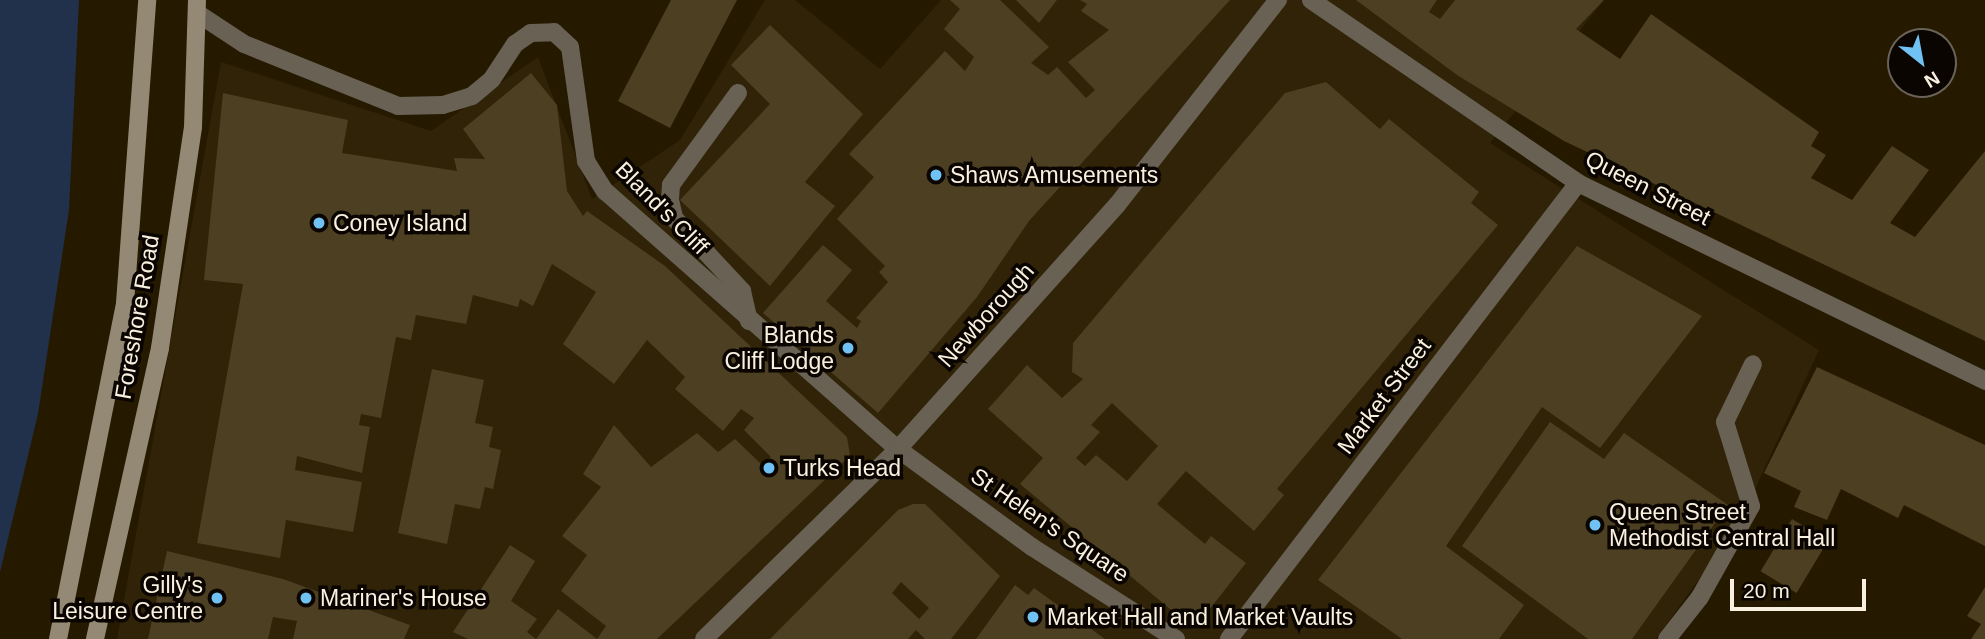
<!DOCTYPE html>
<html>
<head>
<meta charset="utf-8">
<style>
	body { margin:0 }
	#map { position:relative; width:1985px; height:639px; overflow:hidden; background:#251900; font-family:Helvetica,sans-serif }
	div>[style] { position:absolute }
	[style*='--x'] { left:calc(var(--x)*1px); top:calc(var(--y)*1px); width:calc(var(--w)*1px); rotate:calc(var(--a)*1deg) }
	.built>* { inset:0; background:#302307 }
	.water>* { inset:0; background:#21314c }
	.building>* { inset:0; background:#4d3f22; transform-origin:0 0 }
	.lane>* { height:18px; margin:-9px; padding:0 9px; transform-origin:9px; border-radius:9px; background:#686154 }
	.street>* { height:18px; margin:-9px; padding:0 9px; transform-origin:9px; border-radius:9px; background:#686154 }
	.secondary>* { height:18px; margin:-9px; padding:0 9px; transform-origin:9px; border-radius:9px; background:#948974 }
	.dots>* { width:19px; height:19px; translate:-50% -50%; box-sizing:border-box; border:4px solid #0a0500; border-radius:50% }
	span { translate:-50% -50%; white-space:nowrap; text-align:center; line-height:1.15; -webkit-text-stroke:7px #0a0500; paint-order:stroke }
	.poi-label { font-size:23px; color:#f9f0df }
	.left { translate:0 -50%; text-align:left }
	.right { translate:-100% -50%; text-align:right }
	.street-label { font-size:23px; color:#f9f0df }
	.north { position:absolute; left:1887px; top:28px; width:70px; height:70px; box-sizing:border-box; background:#0a0500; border:2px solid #6a6359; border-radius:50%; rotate:149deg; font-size:19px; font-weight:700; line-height:28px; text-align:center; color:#f9f0df }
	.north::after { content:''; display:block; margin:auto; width:24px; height:32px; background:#70c1f4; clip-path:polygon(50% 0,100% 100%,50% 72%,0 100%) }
	.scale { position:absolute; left:1730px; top:579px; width:136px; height:32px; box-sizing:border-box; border:4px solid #f9f0df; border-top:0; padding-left:9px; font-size:21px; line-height:24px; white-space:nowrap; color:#f9f0df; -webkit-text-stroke:5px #0a0500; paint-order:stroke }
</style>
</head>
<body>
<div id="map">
	<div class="built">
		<i style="clip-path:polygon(765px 0,795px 0,880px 69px,941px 0,1604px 0,1490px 143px,1819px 350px,1740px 522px,1656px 639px,117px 639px,221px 62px,431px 131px,538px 57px,592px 199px,680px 140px)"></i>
	</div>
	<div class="water">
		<i style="clip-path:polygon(0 0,79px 0,69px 210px,38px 414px,0 572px)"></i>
	</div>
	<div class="building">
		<i style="clip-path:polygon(671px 0,737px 0,670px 128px,618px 101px)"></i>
		<i style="clip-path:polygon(950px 0,1000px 0,1049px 47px,1031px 63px,1048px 75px,1057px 67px,1086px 98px,1095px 90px,1068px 62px,1109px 30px,1081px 11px,1087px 4px,1080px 0,1230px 0,1029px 221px,977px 297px,878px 413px,763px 313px,823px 245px,852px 270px,826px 301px,857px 328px,861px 321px,856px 318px,888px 282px,879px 272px,885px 266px,837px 219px,874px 177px,849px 154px,945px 51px,965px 71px,974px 57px,944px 29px,960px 9px)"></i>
		<i style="clip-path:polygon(1016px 0,1057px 0,1039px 23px)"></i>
		<i style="clip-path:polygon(1356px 0,1437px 0,1429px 12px,1440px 19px,1455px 0,1604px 0,1576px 29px,1620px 59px,1651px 14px,1819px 132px,1811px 146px,1826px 155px,1811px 178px,1852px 200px,1892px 146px,1929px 170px,1890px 223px,1915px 237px,1985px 151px,1985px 341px,1564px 141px,1457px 75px)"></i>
		<i style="clip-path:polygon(770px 25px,863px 114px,805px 182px,835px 206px,770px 286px,680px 200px,770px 104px,731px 65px)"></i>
		<i style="clip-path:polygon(531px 73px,557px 105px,567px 191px,583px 216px,587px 211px,665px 266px,847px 437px,850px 456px,657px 639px,536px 639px,558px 609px,597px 639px,606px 626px,561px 591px,587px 555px,562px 536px,601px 487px,583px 474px,614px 425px,651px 467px,697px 433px,718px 452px,735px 439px,761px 464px,771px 457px,744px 430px,754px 418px,741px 409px,723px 431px,675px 389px,685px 377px,647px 340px,614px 384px,563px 344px,596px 292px,552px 264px,533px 306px,520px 299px,518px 307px,473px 295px,466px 324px,416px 315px,411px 340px,396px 337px,381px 418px,361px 414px,359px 425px,370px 427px,362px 473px,297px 456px,295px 470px,362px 482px,353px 532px,286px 520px,280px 558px,197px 543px,243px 284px,204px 280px,223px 93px,348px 120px,342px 153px,457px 171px,454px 158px,485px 159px,463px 129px)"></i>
		<i style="clip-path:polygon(evenodd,1326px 82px,1380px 129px,1389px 119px,1479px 192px,1471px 203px,1498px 225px,1277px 489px,1284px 495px,1254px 531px,1186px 471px,1157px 504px,1205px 544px,1211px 536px,1246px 563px,1194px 629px,1020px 484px,1043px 458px,988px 409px,1027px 365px,1062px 398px,1083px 379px,1072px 372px,1073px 343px,1285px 93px,1326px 82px,1112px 403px,1158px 446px,1127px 481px,1096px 455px,1085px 466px,1076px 458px,1100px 432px,1091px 425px,1112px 403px)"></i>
		<i style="clip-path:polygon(1577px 246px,1702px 316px,1600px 448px,1542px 407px,1446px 546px,1524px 605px,1499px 639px,1402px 639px,1318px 580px)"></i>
		<i style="clip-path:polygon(1817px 367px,1985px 445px,1985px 546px,1904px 505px,1898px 518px,1841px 489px,1827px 520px,1794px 507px,1801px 491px,1764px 473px)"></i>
		<i style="clip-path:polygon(432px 369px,484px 380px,475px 423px,493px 427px,489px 447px,501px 450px,493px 489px,485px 487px,480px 509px,455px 504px,447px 544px,398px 533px)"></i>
		<i style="clip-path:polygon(1550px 422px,1604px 459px,1624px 433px,1728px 505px,1632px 639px,1588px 639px,1462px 546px)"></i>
		<i style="clip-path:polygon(evenodd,913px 504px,925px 504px,1000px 576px,951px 639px,925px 639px,916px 630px,908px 639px,770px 639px,898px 510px,913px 504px,901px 582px,929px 608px,919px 619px,892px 593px,901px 582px)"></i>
		<i style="left:1792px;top:519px;width:42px;height:61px;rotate:31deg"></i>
		<i style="clip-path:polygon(510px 545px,535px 561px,511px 601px,537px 619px,527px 632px,536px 639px,468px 639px,453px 632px)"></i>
		<i style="clip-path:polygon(167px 551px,283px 579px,410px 625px,404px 639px,293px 639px,297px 621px,273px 617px,268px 639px,148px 639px)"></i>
		<i style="clip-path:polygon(1015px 585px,1028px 595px,1034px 588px,1105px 639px,976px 639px)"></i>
		<i style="clip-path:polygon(1985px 587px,1985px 639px,1971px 639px,1981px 624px,1967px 616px)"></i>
	</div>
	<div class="lane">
		<i style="--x:1667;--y:639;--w:53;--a:-51.8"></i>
		<i style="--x:1700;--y:597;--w:104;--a:-60.7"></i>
		<i style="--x:1751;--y:506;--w:88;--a:-107.2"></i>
		<i style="--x:1725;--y:422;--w:64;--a:-64.2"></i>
	</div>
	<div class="street">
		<i style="--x:1311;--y:0;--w:324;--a:34.4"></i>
		<i style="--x:1578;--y:183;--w:453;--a:25.9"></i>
		<i style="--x:197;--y:13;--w:56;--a:33.4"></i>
		<i style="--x:244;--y:44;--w:166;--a:21.9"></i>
		<i style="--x:398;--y:106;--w:45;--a:-1.3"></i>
		<i style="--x:443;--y:105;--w:30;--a:-17"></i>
		<i style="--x:472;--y:96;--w:26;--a:-40"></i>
		<i style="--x:492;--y:79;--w:42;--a:-56.7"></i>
		<i style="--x:515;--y:44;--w:19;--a:-35"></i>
		<i style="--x:531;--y:33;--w:23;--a:-2"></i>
		<i style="--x:554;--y:32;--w:22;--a:43"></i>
		<i style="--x:570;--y:47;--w:115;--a:82"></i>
		<i style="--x:586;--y:161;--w:36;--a:58"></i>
		<i style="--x:605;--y:191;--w:390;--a:41.4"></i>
		<i style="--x:898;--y:449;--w:166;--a:36.2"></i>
		<i style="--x:1032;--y:547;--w:171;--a:32.6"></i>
		<i style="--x:738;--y:93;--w:114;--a:126.1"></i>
		<i style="--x:671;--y:185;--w:15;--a:94"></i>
		<i style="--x:670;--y:200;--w:18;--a:77"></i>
		<i style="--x:674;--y:218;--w:100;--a:47"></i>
		<i style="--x:742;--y:291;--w:31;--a:77"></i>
		<i style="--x:704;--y:639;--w:272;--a:-44.4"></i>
		<i style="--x:898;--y:449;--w:328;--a:-48.1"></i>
		<i style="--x:1117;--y:205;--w:261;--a:-51.9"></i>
		<i style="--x:1229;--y:639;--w:574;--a:-52.57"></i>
	</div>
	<div class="secondary">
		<i style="--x:58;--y:639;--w:343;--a:-78.7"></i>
		<i style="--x:125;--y:303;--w:304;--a:-85.8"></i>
		<i style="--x:95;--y:639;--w:298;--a:-77.4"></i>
		<i style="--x:160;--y:348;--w:223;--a:-81.5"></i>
		<i style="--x:193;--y:127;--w:127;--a:-88.2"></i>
	</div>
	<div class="dots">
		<i style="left:936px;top:175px;background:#70c1f4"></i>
		<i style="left:319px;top:223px;background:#70c1f4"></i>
		<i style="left:848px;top:348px;background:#70c1f4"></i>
		<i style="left:769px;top:468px;background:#70c1f4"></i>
		<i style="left:1595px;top:525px;background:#70c1f4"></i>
		<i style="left:217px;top:598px;background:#70c1f4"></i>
		<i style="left:306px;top:598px;background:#70c1f4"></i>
		<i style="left:1033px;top:617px;background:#70c1f4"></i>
	</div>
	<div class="poi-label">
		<span class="left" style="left:950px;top:175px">Shaws Amusements</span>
		<span class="left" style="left:333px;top:223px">Coney Island</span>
		<span class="right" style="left:834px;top:348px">Blands<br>Cliff Lodge</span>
		<span class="left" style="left:783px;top:468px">Turks Head</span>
		<span class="left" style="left:1609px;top:525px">Queen Street<br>Methodist Central Hall</span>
		<span class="right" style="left:203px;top:598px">Gilly's<br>Leisure Centre</span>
		<span class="left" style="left:320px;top:598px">Mariner's House</span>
		<span class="left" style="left:1047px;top:617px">Market Hall and Market Vaults</span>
	</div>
	<div class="street-label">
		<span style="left:1648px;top:188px;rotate:27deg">Queen Street</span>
		<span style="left:662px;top:208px;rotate:45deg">Bland's Cliff</span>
		<span style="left:986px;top:315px;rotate:-48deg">Newborough</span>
		<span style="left:137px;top:317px;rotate:-80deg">Foreshore Road</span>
		<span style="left:1384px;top:396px;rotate:-53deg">Market Street</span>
		<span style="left:1050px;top:525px;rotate:34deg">St Helen's Square</span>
	</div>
	<div class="north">N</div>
	<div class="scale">20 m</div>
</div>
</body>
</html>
